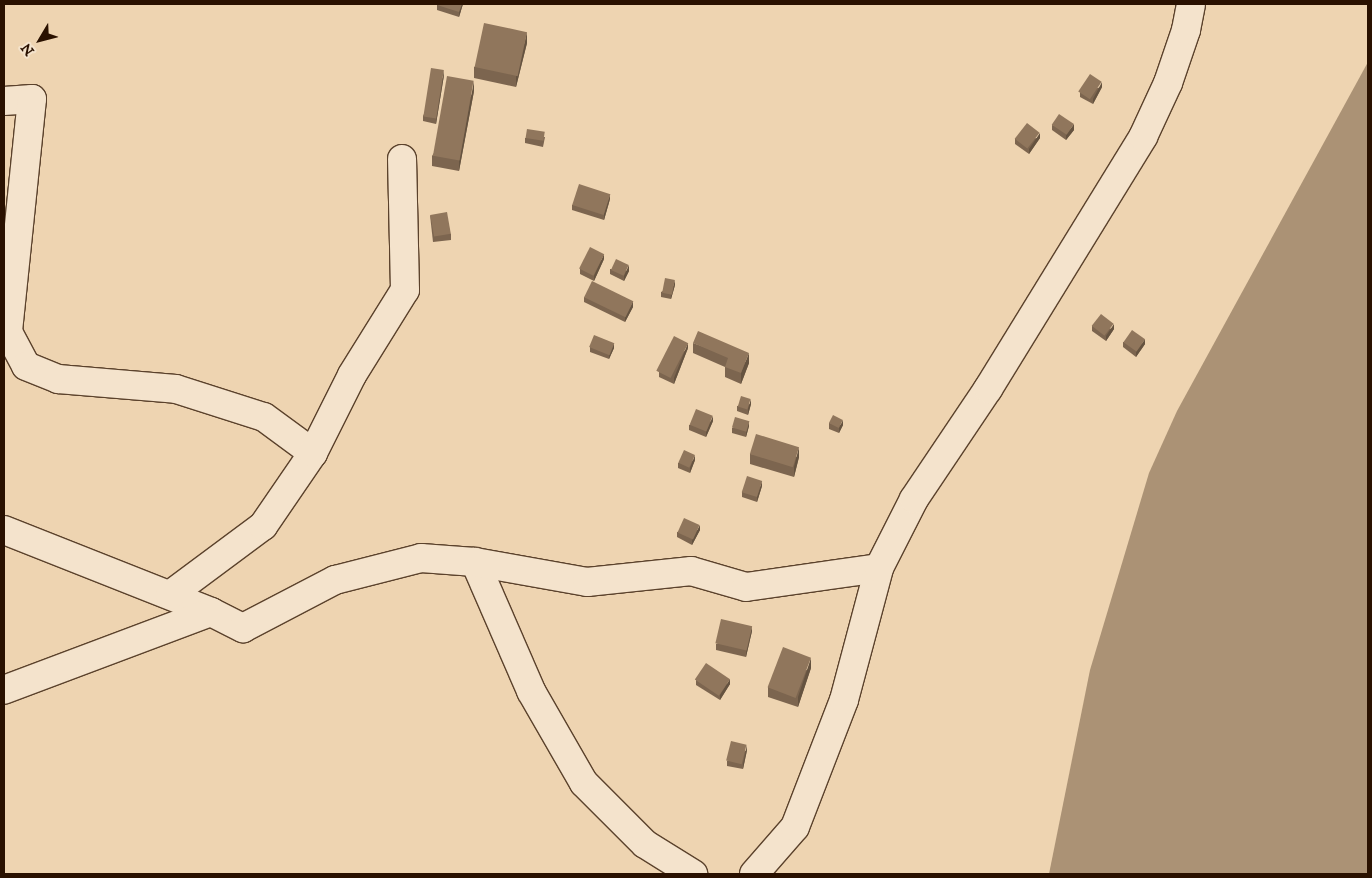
<!DOCTYPE html>
<html>
<head>
<meta charset="utf-8">
<style>
	body { margin:0 }
	#map { position:relative; width:1372px; height:878px; overflow:hidden; background:#eed4b1; font-family:"IM FELL DW Pica",serif }
	div>[style] { position:absolute }
	[style*='--x'] { left:calc(var(--x)*1px); top:calc(var(--y)*1px); width:calc(var(--w)*1px); rotate:calc(var(--a)*1deg) }
	.water>* { inset:0; background:#ab9275 }
	.roads { filter:drop-shadow(1px 0 #5b422c) drop-shadow(-1px 0 #5b422c) drop-shadow(0 1px #5b422c) drop-shadow(0 -1px #5b422c) }
	.minor>* { height:28px; margin:-14px; padding:0 14px; transform-origin:14px; border-radius:14px; background:#f4e3cc }
	.wall>* { inset:0; background:#7c654f }
	.shaded-wall>* { inset:0; background:#655340 }
	.building>* { inset:0; background:#90765c; transform-origin:0 0 }
	span { translate:-50% -50%; white-space:nowrap; text-align:center; line-height:1.15; -webkit-text-stroke:4px #f4e3cc; paint-order:stroke }
	.frame { position:absolute; inset:0; border:5px solid #2a1100; pointer-events:none }
	.north { position:absolute; left:15px; top:15px; width:50px; height:50px; -webkit-text-stroke:4px #f4e3cc; paint-order:stroke; rotate:233deg; font-size:14px; font-weight:700; line-height:20px; text-align:center; color:#2a1100 }
	.north::after { content:''; display:block; margin:auto; width:18px; height:22px; background:#2a1100; clip-path:polygon(50% 0,100% 100%,50% 72%,0 100%) }
</style>
</head>
<body>
<div id="map">
	<div class="water">
		<i style="clip-path:polygon(1368px 62px,1368px 874px,1049px 874px,1090px 670px,1149px 473px,1177px 411px)"></i>
	</div>
	<div class="roads">
		<div class="minor">
			<i style="--x:4;--y:101;--w:28;--a:-4"></i>
			<i style="--x:32;--y:99;--w:234;--a:95.9"></i>
			<i style="--x:8;--y:332;--w:38;--a:62"></i>
			<i style="--x:26;--y:366;--w:35;--a:22"></i>
			<i style="--x:58;--y:379;--w:118;--a:4.8"></i>
			<i style="--x:176;--y:389;--w:92;--a:17.7"></i>
			<i style="--x:264;--y:417;--w:61;--a:36.3"></i>
			<i style="--x:4;--y:530;--w:223;--a:21.6"></i>
			<i style="--x:211;--y:612;--w:221;--a:159.4"></i>
			<i style="--x:475;--y:562;--w:141;--a:66.5"></i>
			<i style="--x:531;--y:691;--w:106;--a:60.1"></i>
			<i style="--x:584;--y:783;--w:86;--a:45"></i>
			<i style="--x:645;--y:844;--w:57;--a:32"></i>
			<i style="--x:170;--y:595;--w:116;--a:-36.6"></i>
			<i style="--x:263;--y:526;--w:88;--a:-55.6"></i>
			<i style="--x:313;--y:453;--w:87;--a:-63.4"></i>
			<i style="--x:352;--y:375;--w:100;--a:-58.1"></i>
			<i style="--x:405;--y:290;--w:131;--a:-91.3"></i>
			<i style="--x:211;--y:612;--w:36;--a:27"></i>
			<i style="--x:243;--y:628;--w:104;--a:-27.6"></i>
			<i style="--x:335;--y:580;--w:89;--a:-14.3"></i>
			<i style="--x:421;--y:558;--w:54;--a:4.2"></i>
			<i style="--x:475;--y:562;--w:114;--a:10.1"></i>
			<i style="--x:587;--y:582;--w:105;--a:-6"></i>
			<i style="--x:691;--y:571;--w:57;--a:16.2"></i>
			<i style="--x:746;--y:587;--w:134;--a:-8.1"></i>
			<i style="--x:754;--y:874;--w:62;--a:-48.9"></i>
			<i style="--x:795;--y:827;--w:136;--a:-68.9"></i>
			<i style="--x:844;--y:700;--w:137;--a:-75.1"></i>
			<i style="--x:879;--y:568;--w:77;--a:-63.1"></i>
			<i style="--x:914;--y:499;--w:133;--a:-56.1"></i>
			<i style="--x:988;--y:389;--w:296;--a:-58.4"></i>
			<i style="--x:1143;--y:137;--w:60;--a:-65.2"></i>
			<i style="--x:1168;--y:83;--w:56;--a:-71.2"></i>
			<i style="--x:1186;--y:30;--w:26;--a:-79"></i>
		</div>
	</div>
	<div class="wall">
		<i style="clip-path:polygon(437px 4px,463px 4px,459px 17px,437px 10px)"></i>
		<i style="clip-path:polygon(527px 43px,516px 87px,474px 78px,474px 67px)"></i>
		<i style="clip-path:polygon(444px 75px,436px 124px,423px 121px,423px 116px)"></i>
		<i style="clip-path:polygon(1102px 87px,1093px 104px,1080px 97px,1080px 92px)"></i>
		<i style="clip-path:polygon(474px 91px,459px 171px,432px 166px,432px 156px)"></i>
		<i style="clip-path:polygon(1052px 125px,1074px 130px,1066px 140px,1052px 130px)"></i>
		<i style="clip-path:polygon(545px 137px,543px 147px,525px 143px,525px 138px)"></i>
		<i style="clip-path:polygon(1040px 138px,1029px 154px,1015px 144px,1015px 139px)"></i>
		<i style="clip-path:polygon(610px 199px,604px 220px,572px 210px,572px 205px)"></i>
		<i style="clip-path:polygon(430px 215px,451px 234px,451px 240px,433px 242px)"></i>
		<i style="clip-path:polygon(604px 259px,594px 281px,580px 274px,580px 269px)"></i>
		<i style="clip-path:polygon(610px 269px,629px 271px,624px 281px,610px 274px)"></i>
		<i style="clip-path:polygon(675px 285px,671px 299px,661px 297px,661px 292px)"></i>
		<i style="clip-path:polygon(584px 297px,633px 307px,625px 322px,584px 302px)"></i>
		<i style="clip-path:polygon(1092px 326px,1114px 329px,1106px 341px,1092px 331px)"></i>
		<i style="clip-path:polygon(1123px 342px,1145px 344px,1136px 357px,1123px 347px)"></i>
		<i style="clip-path:polygon(693px 343px,749px 363px,741px 384px,725px 377px,725px 367px,693px 353px)"></i>
		<i style="clip-path:polygon(590px 347px,614px 348px,609px 359px,590px 352px)"></i>
		<i style="clip-path:polygon(688px 348px,674px 384px,659px 377px,659px 372px)"></i>
		<i style="clip-path:polygon(751px 404px,748px 415px,737px 411px,737px 406px)"></i>
		<i style="clip-path:polygon(713px 421px,706px 437px,689px 430px,689px 425px)"></i>
		<i style="clip-path:polygon(829px 423px,843px 425px,839px 433px,829px 429px)"></i>
		<i style="clip-path:polygon(749px 426px,746px 437px,732px 433px,732px 428px)"></i>
		<i style="clip-path:polygon(750px 454px,799px 457px,794px 477px,750px 464px)"></i>
		<i style="clip-path:polygon(695px 460px,690px 473px,678px 468px,678px 463px)"></i>
		<i style="clip-path:polygon(762px 486px,757px 502px,742px 497px,742px 492px)"></i>
		<i style="clip-path:polygon(700px 530px,692px 545px,677px 537px,677px 532px)"></i>
		<i style="clip-path:polygon(752px 631px,746px 657px,716px 650px,716px 644px)"></i>
		<i style="clip-path:polygon(811px 668px,798px 707px,768px 697px,768px 687px)"></i>
		<i style="clip-path:polygon(696px 680px,730px 684px,720px 700px,696px 685px)"></i>
		<i style="clip-path:polygon(747px 750px,743px 769px,727px 766px,727px 761px)"></i>
	</div>
	<div class="shaded-wall">
		<i style="clip-path:polygon(462px 4px,463px 4px,459px 17px,459px 12px)"></i>
		<i style="clip-path:polygon(527px 32px,527px 43px,516px 87px,516px 77px)"></i>
		<i style="clip-path:polygon(444px 70px,444px 75px,436px 124px,436px 119px)"></i>
		<i style="clip-path:polygon(474px 81px,474px 91px,459px 171px,459px 161px)"></i>
		<i style="clip-path:polygon(1102px 82px,1102px 87px,1093px 104px,1093px 99px)"></i>
		<i style="clip-path:polygon(1074px 124px,1074px 130px,1066px 140px,1066px 135px)"></i>
		<i style="clip-path:polygon(1040px 133px,1040px 138px,1029px 154px,1029px 149px)"></i>
		<i style="clip-path:polygon(610px 194px,610px 199px,604px 220px,604px 214px)"></i>
		<i style="clip-path:polygon(604px 254px,604px 259px,594px 281px,594px 276px)"></i>
		<i style="clip-path:polygon(629px 265px,629px 271px,624px 281px,624px 276px)"></i>
		<i style="clip-path:polygon(675px 280px,675px 285px,671px 299px,671px 294px)"></i>
		<i style="clip-path:polygon(633px 301px,633px 307px,625px 322px,625px 317px)"></i>
		<i style="clip-path:polygon(1114px 324px,1114px 329px,1106px 341px,1106px 336px)"></i>
		<i style="clip-path:polygon(1145px 339px,1145px 344px,1136px 357px,1136px 352px)"></i>
		<i style="clip-path:polygon(614px 343px,614px 348px,609px 359px,609px 354px)"></i>
		<i style="clip-path:polygon(688px 343px,688px 348px,674px 384px,674px 378px)"></i>
		<i style="clip-path:polygon(749px 353px,749px 363px,741px 384px,741px 373px)"></i>
		<i style="clip-path:polygon(751px 399px,751px 404px,748px 415px,748px 409px)"></i>
		<i style="clip-path:polygon(713px 416px,713px 421px,706px 437px,706px 432px)"></i>
		<i style="clip-path:polygon(843px 420px,843px 425px,839px 433px,839px 428px)"></i>
		<i style="clip-path:polygon(749px 421px,749px 426px,746px 437px,746px 432px)"></i>
		<i style="clip-path:polygon(799px 447px,799px 457px,794px 477px,794px 467px)"></i>
		<i style="clip-path:polygon(695px 455px,695px 460px,690px 473px,690px 468px)"></i>
		<i style="clip-path:polygon(762px 481px,762px 486px,757px 502px,757px 497px)"></i>
		<i style="clip-path:polygon(700px 525px,700px 530px,692px 545px,692px 540px)"></i>
		<i style="clip-path:polygon(752px 626px,752px 631px,746px 657px,746px 652px)"></i>
		<i style="clip-path:polygon(811px 658px,811px 668px,798px 707px,798px 697px)"></i>
		<i style="clip-path:polygon(730px 679px,730px 684px,720px 700px,720px 695px)"></i>
		<i style="clip-path:polygon(747px 745px,747px 750px,743px 769px,743px 764px)"></i>
	</div>
	<div class="building">
		<i style="clip-path:polygon(437px 4px,462px 4px,459px 12px,437px 5px)"></i>
		<i style="left:484px;top:23px;width:44px;height:45px;rotate:12deg"></i>
		<i style="left:431px;top:68px;width:13px;height:49px;rotate:9deg"></i>
		<i style="left:1090px;top:74px;width:14px;height:21px;rotate:34deg"></i>
		<i style="left:447px;top:76px;width:27px;height:81px;rotate:10deg"></i>
		<i style="left:1059px;top:114px;width:18px;height:13px;rotate:34deg"></i>
		<i style="left:1027px;top:123px;width:16px;height:20px;rotate:38deg"></i>
		<i style="left:527px;top:129px;width:18px;height:9px;rotate:9deg"></i>
		<i style="left:579px;top:184px;width:33px;height:22px;rotate:18deg"></i>
		<i style="left:447px;top:212px;width:22px;height:17px;rotate:80deg"></i>
		<i style="left:590px;top:247px;width:16px;height:24px;rotate:27deg"></i>
		<i style="left:616px;top:259px;width:14px;height:12px;rotate:25deg"></i>
		<i style="left:665px;top:278px;width:10px;height:15px;rotate:11deg"></i>
		<i style="left:592px;top:281px;width:46px;height:18px;rotate:26deg"></i>
		<i style="left:1101px;top:314px;width:16px;height:15px;rotate:38deg"></i>
		<i style="left:1132px;top:330px;width:16px;height:15px;rotate:35deg"></i>
		<i style="clip-path:polygon(698px 331px,749px 353px,741px 373px,725px 367px,728px 358px,693px 343px)"></i>
		<i style="left:594px;top:335px;width:22px;height:13px;rotate:22deg"></i>
		<i style="left:674px;top:336px;width:16px;height:39px;rotate:27deg"></i>
		<i style="left:741px;top:396px;width:10px;height:11px;rotate:17deg"></i>
		<i style="left:696px;top:409px;width:18px;height:17px;rotate:22deg"></i>
		<i style="left:833px;top:415px;width:11px;height:9px;rotate:27deg"></i>
		<i style="left:735px;top:417px;width:15px;height:11px;rotate:16deg"></i>
		<i style="left:756px;top:434px;width:45px;height:21px;rotate:17deg"></i>
		<i style="left:684px;top:450px;width:12px;height:14px;rotate:24deg"></i>
		<i style="left:747px;top:476px;width:16px;height:17px;rotate:18deg"></i>
		<i style="left:684px;top:518px;width:17px;height:16px;rotate:24deg"></i>
		<i style="left:721px;top:619px;width:32px;height:25px;rotate:13deg"></i>
		<i style="left:783px;top:647px;width:30px;height:43px;rotate:21deg"></i>
		<i style="left:706px;top:663px;width:29px;height:20px;rotate:34deg"></i>
		<i style="left:731px;top:741px;width:16px;height:20px;rotate:14deg"></i>
	</div>
	<div class="frame"></div>
	<div class="north">N</div>
</div>
</body>
</html>
